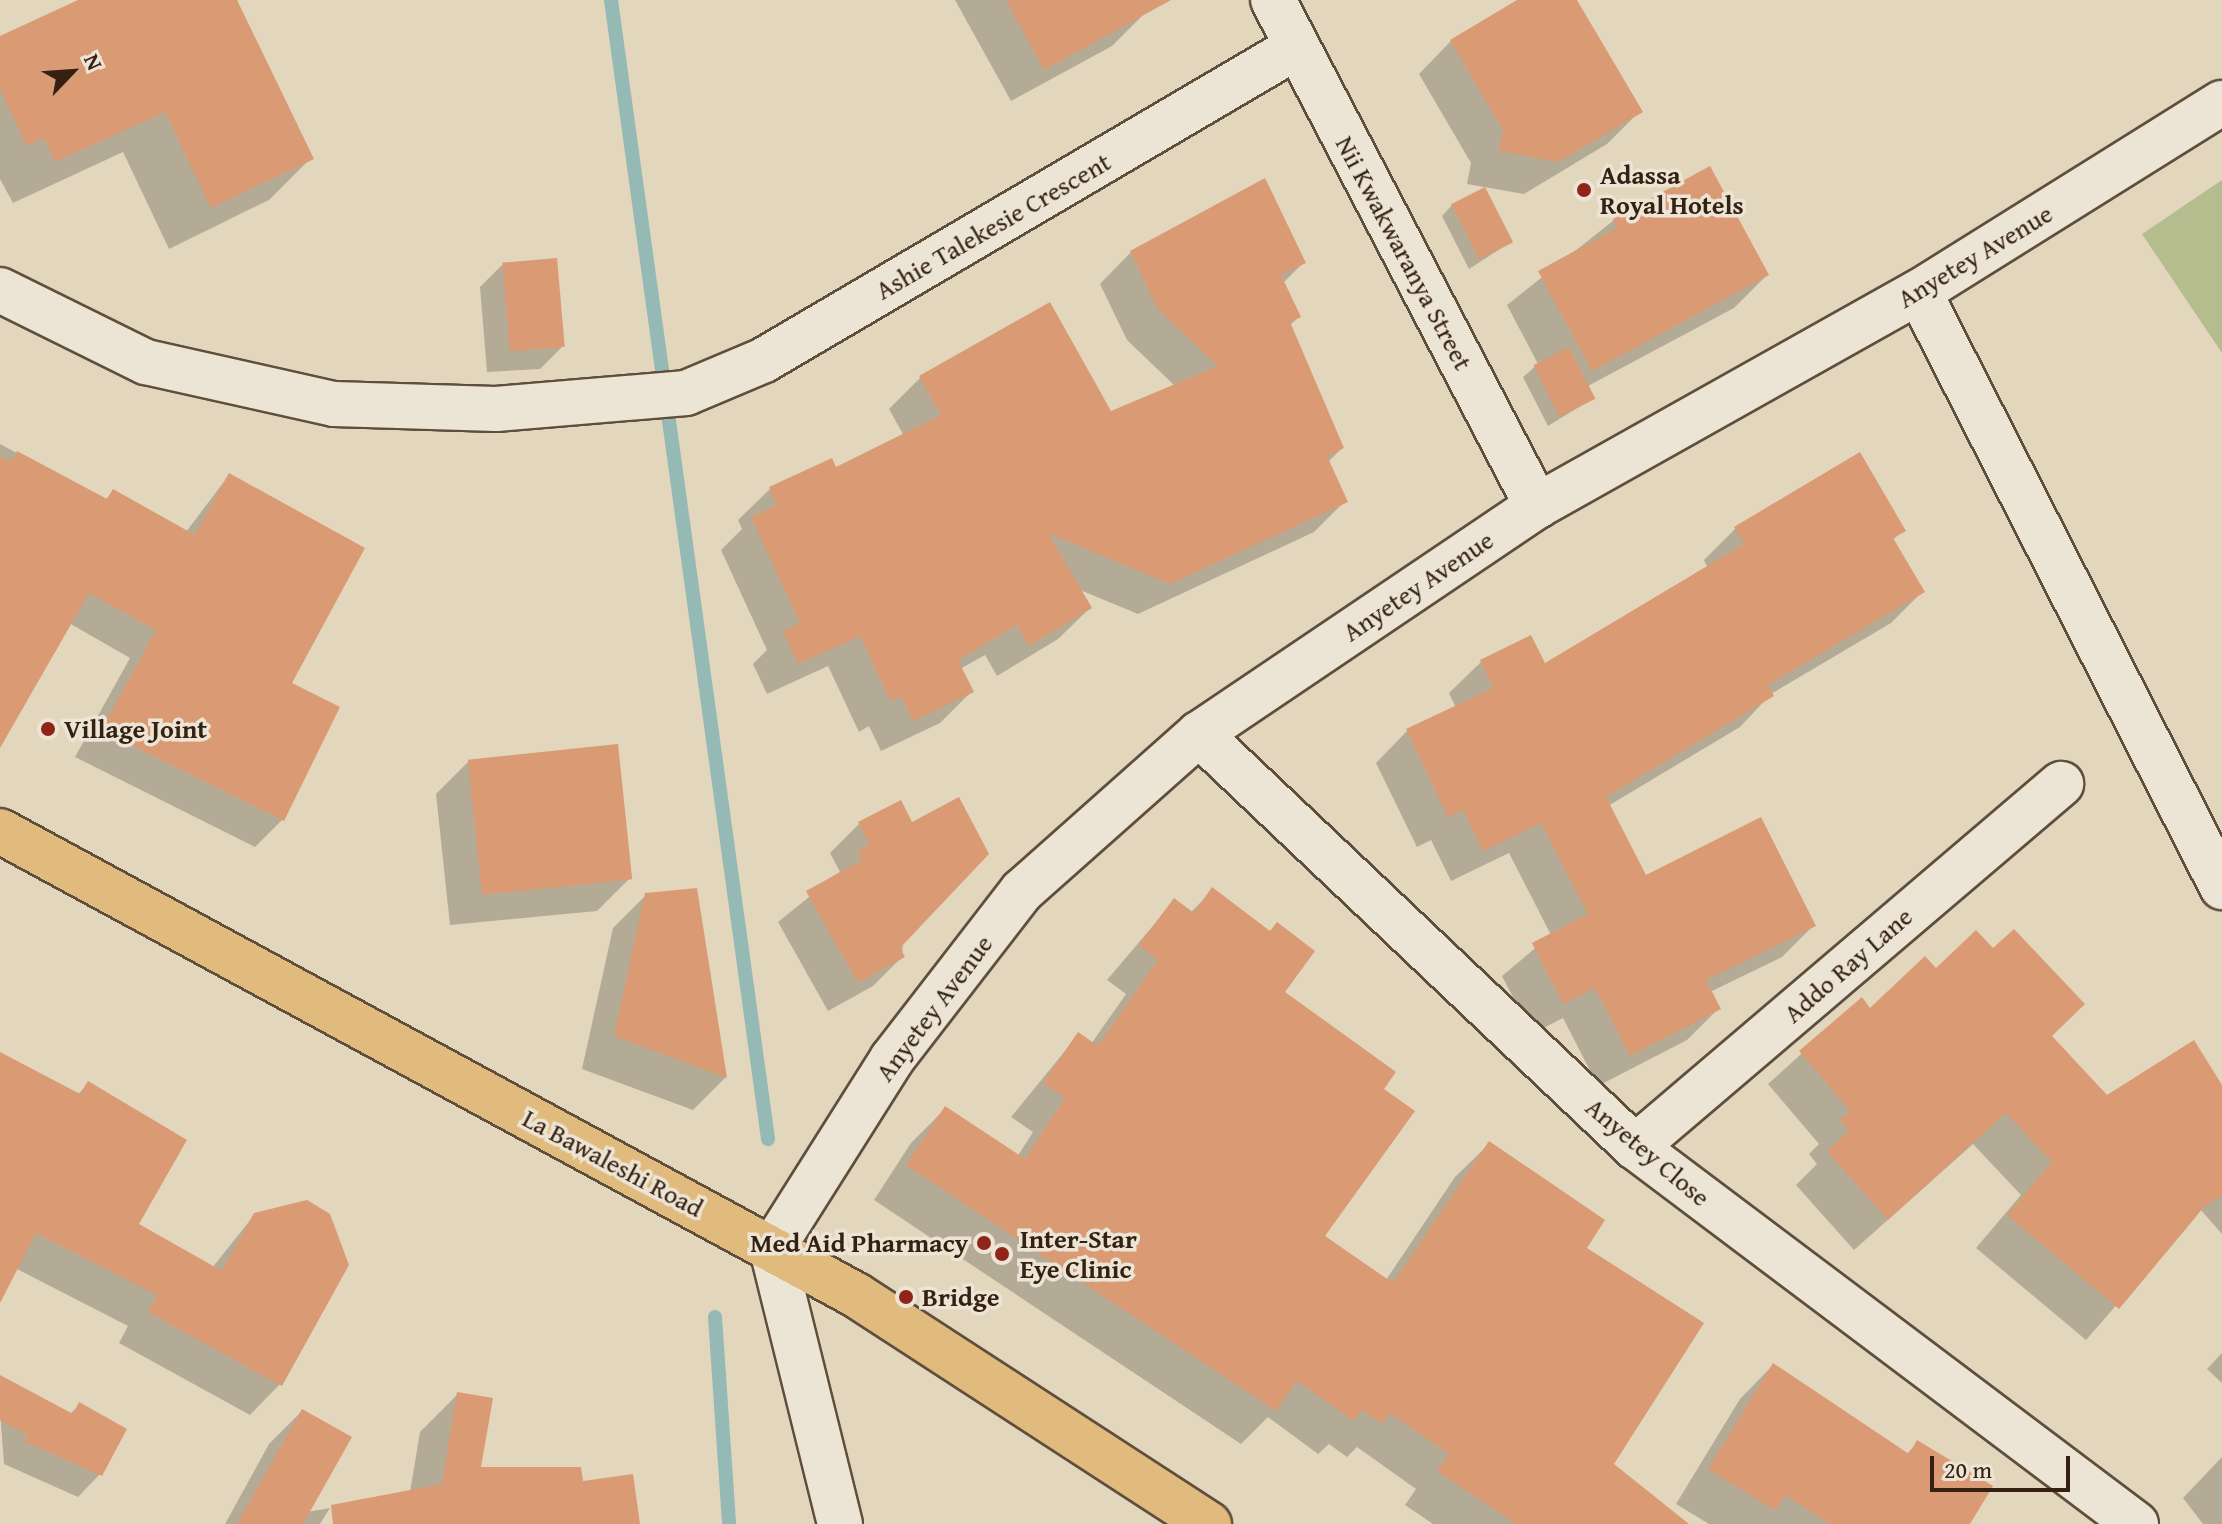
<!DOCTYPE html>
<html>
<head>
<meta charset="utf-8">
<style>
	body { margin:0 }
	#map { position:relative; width:2222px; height:1524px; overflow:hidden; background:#e2d6bd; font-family:"Gentium Book Plus",serif }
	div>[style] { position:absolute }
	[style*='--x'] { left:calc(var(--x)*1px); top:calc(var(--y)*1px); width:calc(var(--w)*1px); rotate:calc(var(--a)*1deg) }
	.green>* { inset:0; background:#b5bd8f }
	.shadow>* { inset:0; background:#0003 }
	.stream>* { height:14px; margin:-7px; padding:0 7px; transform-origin:7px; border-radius:7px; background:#95b9b5 }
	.building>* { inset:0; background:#da9a74; transform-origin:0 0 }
	.roads { filter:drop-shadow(2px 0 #604e3d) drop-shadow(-2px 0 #604e3d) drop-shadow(0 2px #604e3d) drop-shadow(0 -2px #604e3d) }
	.minor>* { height:44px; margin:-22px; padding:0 22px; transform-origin:22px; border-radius:22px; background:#ece4d4 }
	.major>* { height:44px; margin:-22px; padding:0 22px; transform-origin:22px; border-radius:22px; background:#e1bb7e }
	.dots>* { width:22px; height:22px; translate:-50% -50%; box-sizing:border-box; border:4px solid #ece4d4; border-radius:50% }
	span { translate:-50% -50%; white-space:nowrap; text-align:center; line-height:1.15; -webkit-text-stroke:7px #ece4d4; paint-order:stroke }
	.poi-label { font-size:26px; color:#352112; font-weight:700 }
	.left { translate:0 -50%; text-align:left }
	.right { translate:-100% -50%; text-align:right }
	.street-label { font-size:26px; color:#352112 }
	.north { position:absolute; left:32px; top:32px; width:80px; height:80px; -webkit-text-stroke:6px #ece4d4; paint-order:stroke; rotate:65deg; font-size:22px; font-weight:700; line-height:32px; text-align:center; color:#352112 }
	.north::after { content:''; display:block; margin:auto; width:28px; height:36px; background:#352112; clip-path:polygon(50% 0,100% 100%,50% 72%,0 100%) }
	.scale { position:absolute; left:1930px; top:1456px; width:140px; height:36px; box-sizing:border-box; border:4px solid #352112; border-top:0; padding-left:10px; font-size:24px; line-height:28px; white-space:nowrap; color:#352112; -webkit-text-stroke:6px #ece4d4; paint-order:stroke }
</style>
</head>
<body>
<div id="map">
	<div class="green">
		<i style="clip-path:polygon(2222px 180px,2222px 353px,2142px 234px)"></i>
	</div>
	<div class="shadow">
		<i style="clip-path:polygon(84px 0,235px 0,311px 158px,269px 200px,169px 249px,123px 152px,13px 203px,0 179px,0 38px)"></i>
		<i style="clip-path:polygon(955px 0,1138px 0,1145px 13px,1112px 46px,1011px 101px)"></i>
		<i style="clip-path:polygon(1521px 0,1574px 0,1640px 111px,1607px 144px,1524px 194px,1467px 184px,1471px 163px,1419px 74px,1451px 41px)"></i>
		<i style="clip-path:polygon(1452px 205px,1511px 242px,1469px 269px,1442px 216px)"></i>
		<i style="clip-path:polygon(1614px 220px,1767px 275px,1734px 308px,1586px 387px,1592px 399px,1548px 426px,1523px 377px,1538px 364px,1507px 305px)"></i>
		<i style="clip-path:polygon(1131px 252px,1303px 263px,1283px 283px,1299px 317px,1289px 326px,1342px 448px,1328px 462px,1345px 501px,1314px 532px,1138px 614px,1080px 590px,1090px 608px,1058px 639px,997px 676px,985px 655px,960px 669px,971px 692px,940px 723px,881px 751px,869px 726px,859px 732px,828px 666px,767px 694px,753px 664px,767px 650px,721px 550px,742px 529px,738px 520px,770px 489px,831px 461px,835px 470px,904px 436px,889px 409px,920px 378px,1110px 413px,1175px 386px,1127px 340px,1100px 284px)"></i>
		<i style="clip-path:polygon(502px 265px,563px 346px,540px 369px,487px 372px,480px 287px)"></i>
		<i style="clip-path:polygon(0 444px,105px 500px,113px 492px,186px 532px,229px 475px,289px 684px,337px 708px,282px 820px,255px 847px,75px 757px,130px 658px,69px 623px,0 730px)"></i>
		<i style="clip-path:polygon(1735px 529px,1903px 530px,1892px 541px,1922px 592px,1891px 623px,1771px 694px,1740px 727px,1608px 806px,1645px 877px,1813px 926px,1782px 957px,1710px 992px,1719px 1008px,1687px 1040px,1598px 1086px,1563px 1018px,1532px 1034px,1502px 976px,1551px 935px,1509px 853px,1451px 881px,1431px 840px,1417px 847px,1376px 763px,1407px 731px,1456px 708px,1449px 693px,1481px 662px,1545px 666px,1708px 568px,1704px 560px)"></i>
		<i style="clip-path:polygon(469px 761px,630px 878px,597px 911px,450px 925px,436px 794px)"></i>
		<i style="clip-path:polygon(859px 824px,911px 825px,902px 957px,873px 986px,828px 1011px,778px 922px,840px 872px,830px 853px)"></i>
		<i style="clip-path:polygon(695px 890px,725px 1078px,693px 1110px,582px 1069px,613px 928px,646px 895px)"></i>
		<i style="clip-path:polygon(1213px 890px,1282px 992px,1381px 1089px,1323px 1236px,1386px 1280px,1455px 1177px,1489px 1144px,1584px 1249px,1603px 1458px,1669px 1524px,1433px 1524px,1405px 1505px,1416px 1489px,1357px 1447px,1347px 1457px,1329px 1444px,1318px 1454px,1268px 1417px,1241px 1444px,874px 1200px,911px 1143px,945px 1109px,1017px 1157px,1033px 1132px,1011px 1117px,1078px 1035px,1091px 1044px,1126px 994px,1107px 980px,1174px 901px,1190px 913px)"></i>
		<i style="clip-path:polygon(1936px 971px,2049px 1037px,2107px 1098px,2222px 1089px,2222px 1234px,2200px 1209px,2086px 1340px,1976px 1248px,2021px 1195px,1973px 1144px,1854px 1250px,1796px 1185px,1817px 1164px,1809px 1154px,1819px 1144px,1768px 1084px,1861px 1000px,1870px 1010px)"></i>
		<i style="clip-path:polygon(0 1054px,77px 1095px,88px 1084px,136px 1225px,212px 1268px,255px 1214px,280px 1384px,250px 1415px,119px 1343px,128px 1326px,15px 1268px,0 1296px)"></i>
		<i style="clip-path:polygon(2222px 1353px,2222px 1383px,2207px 1369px)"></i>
		<i style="clip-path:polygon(1773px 1365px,1906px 1455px,1917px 1443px,1967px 1524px,1709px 1524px,1676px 1504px,1740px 1399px)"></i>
		<i style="clip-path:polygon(458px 1394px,479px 1469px,581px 1484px,638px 1524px,340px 1524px,410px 1492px,420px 1432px)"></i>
		<i style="clip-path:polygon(79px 1405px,100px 1474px,78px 1497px,4px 1464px,0 1411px,70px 1414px)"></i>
		<i style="clip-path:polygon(302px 1411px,307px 1512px,330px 1508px,320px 1524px,225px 1524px,269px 1444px)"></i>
		<i style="clip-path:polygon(2222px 1457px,2222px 1524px,2203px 1524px,2183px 1498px)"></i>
	</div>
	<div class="stream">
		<i style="--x:611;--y:0;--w:1150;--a:82.15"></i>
		<i style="--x:715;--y:1317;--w:207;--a:86.1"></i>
	</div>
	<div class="building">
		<i style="clip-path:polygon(78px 0,237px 0,314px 159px,211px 208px,165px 112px,55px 162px,44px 138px,27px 146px,0 89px,0 36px)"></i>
		<i style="clip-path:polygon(1006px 0,1171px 0,1044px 70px)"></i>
		<i style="clip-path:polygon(1517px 0,1577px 0,1643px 112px,1558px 162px,1499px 151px,1503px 130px,1450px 40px)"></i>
		<i style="clip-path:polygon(1710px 166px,1769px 275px,1592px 371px,1538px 271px,1617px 228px,1613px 219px)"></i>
		<i style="clip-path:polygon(1265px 178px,1306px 263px,1281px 275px,1301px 317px,1290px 322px,1344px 448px,1327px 456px,1348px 502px,1170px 584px,1048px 533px,1092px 608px,1029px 646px,1017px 625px,958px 660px,974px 692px,913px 721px,901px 696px,891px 702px,860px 636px,798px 664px,783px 631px,800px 623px,751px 517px,777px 505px,769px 487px,832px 458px,836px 467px,941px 415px,919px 376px,1050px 302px,1111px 411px,1218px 366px,1158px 309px,1130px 251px)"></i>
		<i style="left:1485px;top:187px;width:62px;height:38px;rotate:63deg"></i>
		<i style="left:557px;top:258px;width:89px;height:55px;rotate:85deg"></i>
		<i style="left:1569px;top:347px;width:58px;height:40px;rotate:63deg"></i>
		<i style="clip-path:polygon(17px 451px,107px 499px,113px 489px,195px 535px,229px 473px,365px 548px,292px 683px,340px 707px,284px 821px,101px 730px,156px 630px,89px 593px,0 748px,0 456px,11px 462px)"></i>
		<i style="clip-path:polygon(1860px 452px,1906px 531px,1893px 538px,1925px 592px,1768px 685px,1774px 696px,1606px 797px,1646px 875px,1761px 817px,1816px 926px,1706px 980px,1721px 1009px,1630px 1056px,1595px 988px,1563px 1004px,1532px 943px,1588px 914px,1541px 823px,1483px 851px,1463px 810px,1448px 817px,1406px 729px,1493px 688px,1480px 660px,1531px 635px,1545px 663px,1744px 544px,1734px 527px)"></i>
		<i style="left:618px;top:744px;width:136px;height:151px;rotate:84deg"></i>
		<i style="clip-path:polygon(959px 797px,989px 854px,900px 948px,905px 957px,858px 983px,806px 891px,862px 860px,858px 851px,869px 844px,858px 822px,901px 800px,912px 822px)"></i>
		<i style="clip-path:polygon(1212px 887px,1270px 931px,1277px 922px,1315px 951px,1285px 992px,1396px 1072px,1384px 1089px,1415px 1111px,1325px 1236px,1393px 1283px,1489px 1141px,1605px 1220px,1587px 1248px,1704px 1323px,1614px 1464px,1689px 1524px,1516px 1524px,1437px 1471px,1449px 1454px,1390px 1413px,1382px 1424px,1362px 1410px,1354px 1421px,1297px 1381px,1276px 1411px,906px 1165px,945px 1106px,1025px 1159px,1065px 1098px,1043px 1083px,1078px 1032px,1098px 1046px,1158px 960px,1139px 945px,1174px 898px,1194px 913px)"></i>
		<i style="clip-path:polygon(697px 888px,727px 1078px,614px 1036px,645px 893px)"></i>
		<i style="clip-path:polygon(2014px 929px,2085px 1004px,2052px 1036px,2107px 1095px,2194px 1040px,2222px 1085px,2222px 1195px,2204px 1207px,2119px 1309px,2007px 1215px,2052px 1162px,2006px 1113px,1888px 1220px,1827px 1151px,1849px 1131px,1840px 1120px,1850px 1111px,1799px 1051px,1862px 997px,1870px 1008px,1925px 956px,1936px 968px,1976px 930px,1993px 948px)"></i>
		<i style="clip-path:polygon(0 1052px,80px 1094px,88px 1081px,187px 1140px,139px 1224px,222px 1271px,254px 1213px,307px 1200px,330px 1214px,349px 1265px,282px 1386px,148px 1312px,157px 1295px,36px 1233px,0 1303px)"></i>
		<i style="clip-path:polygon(1773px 1363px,1909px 1454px,1917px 1440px,1993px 1486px,1970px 1524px,1830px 1524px,1785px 1495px,1776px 1511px,1708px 1469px)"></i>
		<i style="clip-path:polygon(0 1375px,73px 1414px,79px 1402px,127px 1429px,102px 1476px,24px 1441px,28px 1435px,0 1420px)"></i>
		<i style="clip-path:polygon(457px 1392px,493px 1398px,481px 1467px,581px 1467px,583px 1481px,633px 1474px,640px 1524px,333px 1524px,331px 1505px,442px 1484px)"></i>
		<i style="clip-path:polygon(302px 1409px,352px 1437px,303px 1524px,237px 1524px)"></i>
	</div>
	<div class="roads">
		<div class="minor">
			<i style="--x:1273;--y:0;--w:571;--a:62.45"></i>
			<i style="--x:0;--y:290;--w:163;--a:26.3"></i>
			<i style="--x:146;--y:362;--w:193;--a:12.6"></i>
			<i style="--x:334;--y:404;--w:162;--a:1.8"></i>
			<i style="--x:496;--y:409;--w:191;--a:-4.8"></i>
			<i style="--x:686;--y:393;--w:85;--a:-22.9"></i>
			<i style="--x:764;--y:360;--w:616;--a:-30.44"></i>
			<i style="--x:1919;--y:292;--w:668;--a:63.01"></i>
			<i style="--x:1199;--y:734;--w:601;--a:43.45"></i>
			<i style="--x:1635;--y:1147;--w:627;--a:36.96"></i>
			<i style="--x:1635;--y:1147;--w:560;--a:-40.43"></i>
			<i style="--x:840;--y:1524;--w:283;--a:-103.9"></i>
			<i style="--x:772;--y:1249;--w:225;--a:-57.7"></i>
			<i style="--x:892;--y:1059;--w:212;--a:-52.3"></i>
			<i style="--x:1022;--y:891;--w:237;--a:-41.6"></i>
			<i style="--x:1199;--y:734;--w:408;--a:-34"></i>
			<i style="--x:1537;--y:506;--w:438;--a:-29.3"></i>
			<i style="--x:1919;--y:292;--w:357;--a:-32"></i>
		</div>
		<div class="major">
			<i style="--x:0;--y:831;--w:974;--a:28.46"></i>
			<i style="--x:856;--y:1295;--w:421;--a:33"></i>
		</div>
	</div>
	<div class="dots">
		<i style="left:1584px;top:190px;background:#8f2418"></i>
		<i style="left:48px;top:729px;background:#8f2418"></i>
		<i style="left:984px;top:1243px;background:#8f2418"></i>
		<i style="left:1002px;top:1254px;background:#8f2418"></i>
		<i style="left:906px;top:1297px;background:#8f2418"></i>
	</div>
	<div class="poi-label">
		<span class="left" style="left:1600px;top:190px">Adassa<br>Royal Hotels</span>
		<span class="left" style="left:64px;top:729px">Village Joint</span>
		<span class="left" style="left:1020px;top:1254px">Inter-Star<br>Eye Clinic</span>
		<span class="right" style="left:968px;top:1243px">Med Aid Pharmacy</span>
		<span class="left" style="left:922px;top:1297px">Bridge</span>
	</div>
	<div class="street-label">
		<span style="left:993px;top:226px;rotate:-30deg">Ashie Talekesie Crescent</span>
		<span style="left:1404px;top:253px;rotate:62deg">Nii Kwakwaranya Street</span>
		<span style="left:1975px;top:256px;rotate:-31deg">Anyetey Avenue</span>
		<span style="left:1418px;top:586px;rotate:-34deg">Anyetey Avenue</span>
		<span style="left:1848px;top:965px;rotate:-41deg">Addo Ray Lane</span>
		<span style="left:934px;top:1008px;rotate:-53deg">Anyetey Avenue</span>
		<span style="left:1648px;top:1152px;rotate:40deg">Anyetey Close</span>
		<span style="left:613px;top:1163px;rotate:28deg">La Bawaleshi Road</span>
	</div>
	<div class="north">N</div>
	<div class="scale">20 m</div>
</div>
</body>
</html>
